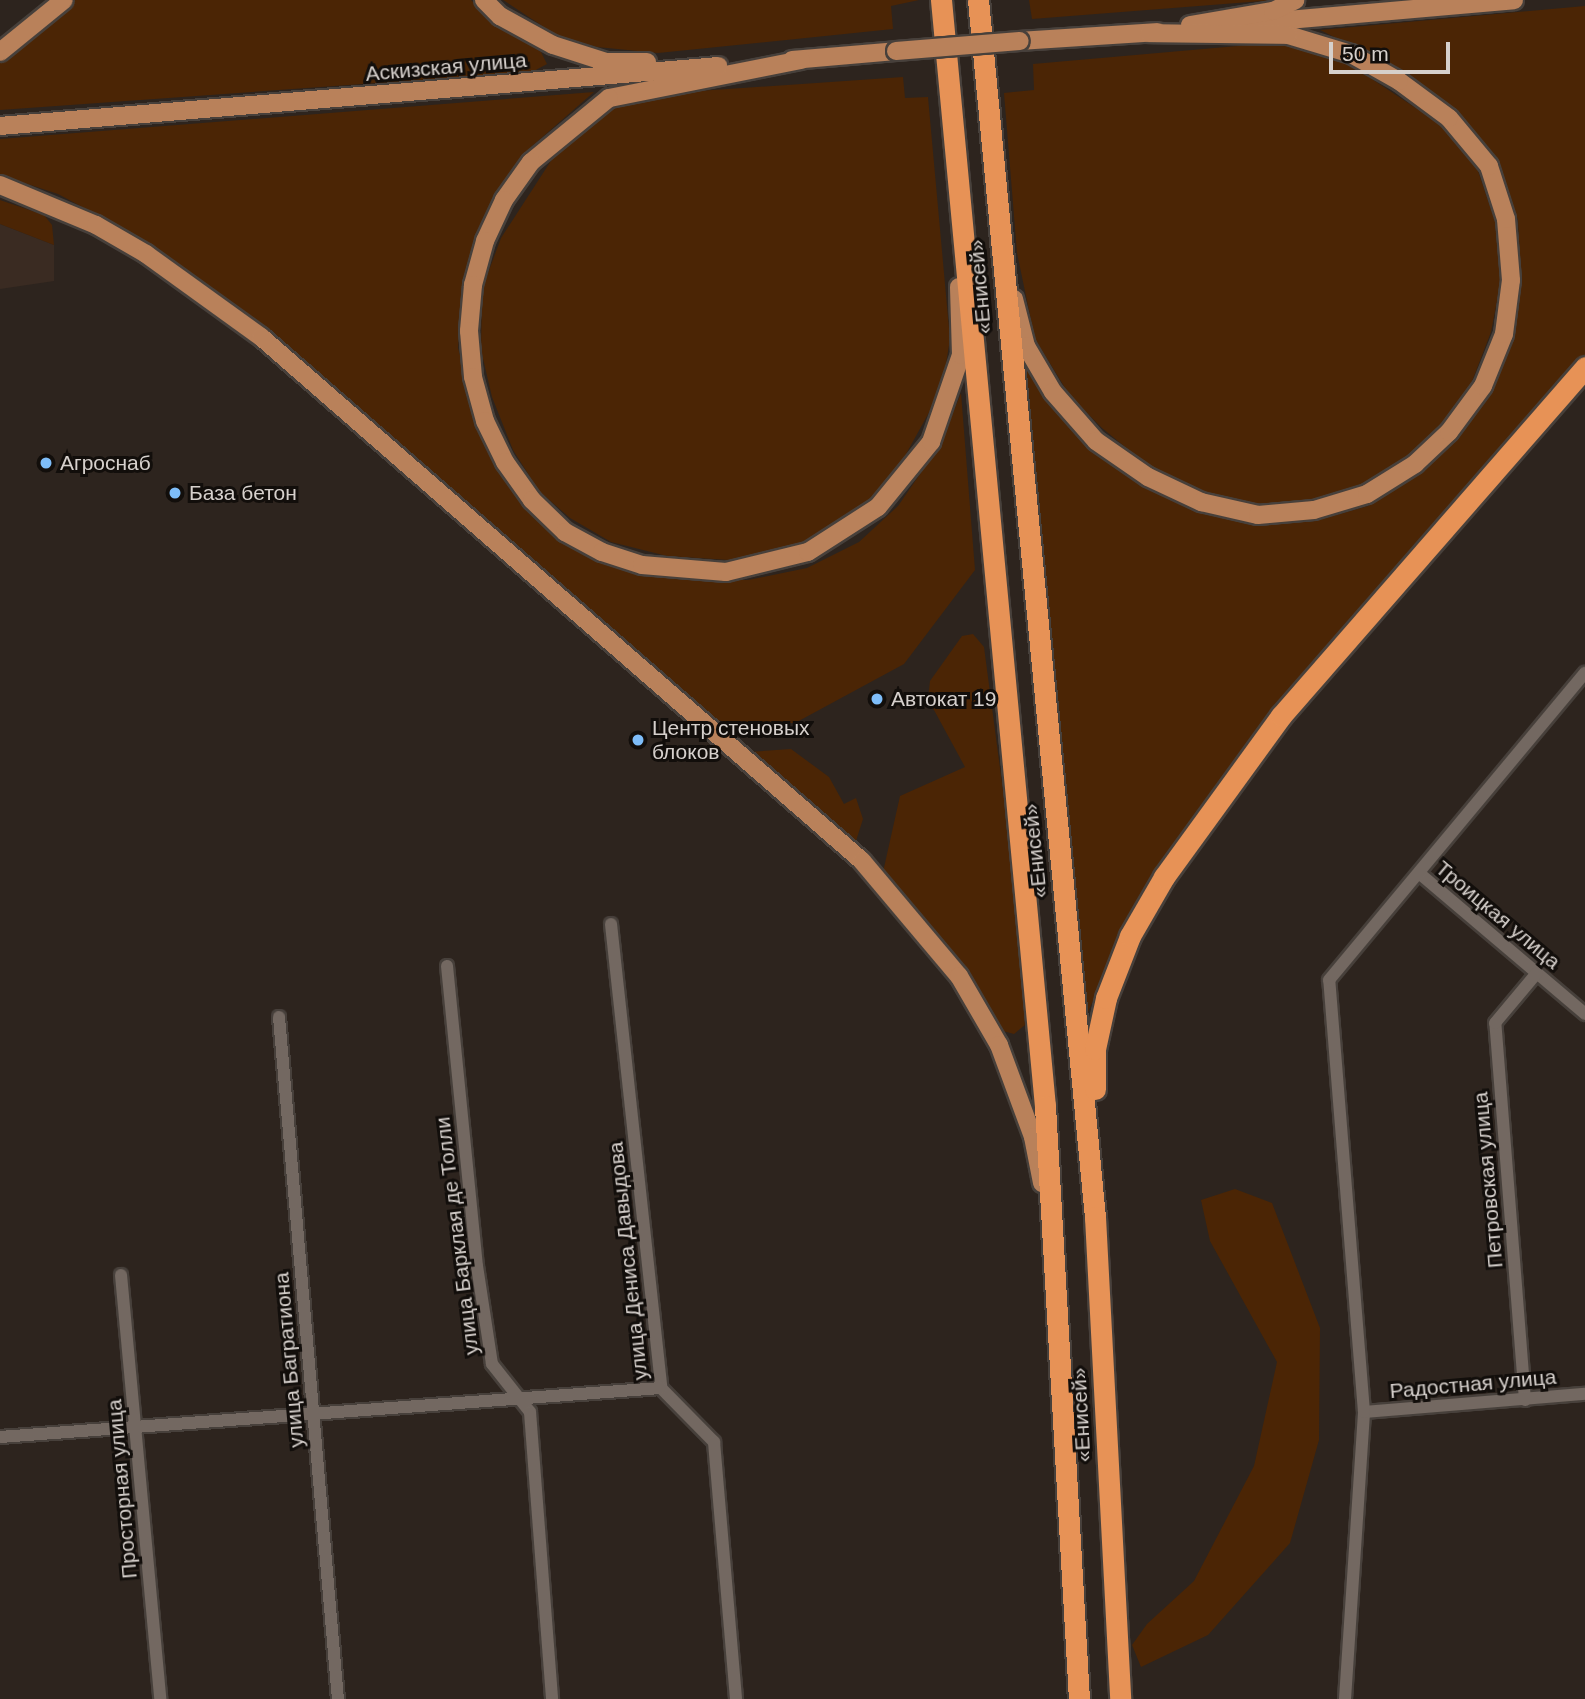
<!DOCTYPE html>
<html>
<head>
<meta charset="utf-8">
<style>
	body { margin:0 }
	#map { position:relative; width:1585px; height:1699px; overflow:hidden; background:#2d241e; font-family:Helvetica,sans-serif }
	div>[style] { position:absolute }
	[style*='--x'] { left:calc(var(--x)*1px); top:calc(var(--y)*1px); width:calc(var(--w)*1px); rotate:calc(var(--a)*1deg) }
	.built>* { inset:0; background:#3a2b22 }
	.green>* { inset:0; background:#4b2505 }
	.roads { filter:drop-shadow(2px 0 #47403b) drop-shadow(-2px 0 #47403b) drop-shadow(0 2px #47403b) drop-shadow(0 -2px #47403b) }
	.street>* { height:12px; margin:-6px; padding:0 6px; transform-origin:6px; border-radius:6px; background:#736861 }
	.primary>* { height:18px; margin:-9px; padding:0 9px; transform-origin:9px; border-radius:9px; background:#b9815a }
	.highway>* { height:21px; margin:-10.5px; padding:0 10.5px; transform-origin:10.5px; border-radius:10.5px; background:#e79256 }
	.bridges { filter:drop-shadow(2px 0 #47403b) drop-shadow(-2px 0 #47403b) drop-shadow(0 2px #47403b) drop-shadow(0 -2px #47403b) }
	.primary-bridge>* { height:18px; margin:-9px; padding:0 9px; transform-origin:9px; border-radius:9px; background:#b9815a }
	.dots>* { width:19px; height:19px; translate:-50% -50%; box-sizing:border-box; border:4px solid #120e0b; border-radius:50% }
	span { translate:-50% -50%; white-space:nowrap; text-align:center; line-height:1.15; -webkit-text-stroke:6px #120e0b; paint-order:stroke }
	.street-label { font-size:21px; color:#d6d0cc }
	.poi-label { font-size:21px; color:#d6d0cc }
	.left { translate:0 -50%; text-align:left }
	.scale { position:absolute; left:1329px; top:42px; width:121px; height:32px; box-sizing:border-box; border:4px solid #d6d0cc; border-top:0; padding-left:9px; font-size:21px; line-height:24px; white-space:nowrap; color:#d6d0cc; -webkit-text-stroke:5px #120e0b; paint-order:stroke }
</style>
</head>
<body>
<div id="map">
	<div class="built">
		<i style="clip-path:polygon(0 224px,54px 245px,54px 281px,0 289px)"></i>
	</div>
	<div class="green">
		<i style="clip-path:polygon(73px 0,471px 0,491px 20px,541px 52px,547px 64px,532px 72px,0 110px,0 60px)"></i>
		<i style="clip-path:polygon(503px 0,919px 0,891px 6px,893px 29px,658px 53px,597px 47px,556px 35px)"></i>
		<i style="clip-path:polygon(1029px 0,1274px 0,1032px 19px)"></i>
		<i style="clip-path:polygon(1585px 6px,1585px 356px,1275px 712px,1123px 934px,1083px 1023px,1022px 354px,1051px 407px,1087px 444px,1141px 486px,1197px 512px,1256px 525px,1315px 521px,1368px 506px,1424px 471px,1458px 435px,1489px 392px,1512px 337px,1521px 279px,1518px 220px,1496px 161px,1455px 112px,1405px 72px,1320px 30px)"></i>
		<i style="clip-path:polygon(1260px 44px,1290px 46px,1346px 62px,1443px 126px,1478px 171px,1495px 221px,1501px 280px,1491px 332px,1471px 384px,1442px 426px,1405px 460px,1366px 486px,1313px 502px,1255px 504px,1204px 494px,1152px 469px,1102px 428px,1070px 396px,1035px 339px,1017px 253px,1004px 93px,1034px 90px,1033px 64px)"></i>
		<i style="clip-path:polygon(903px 77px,905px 98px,928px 97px,950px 339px,942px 389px,885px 492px,798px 549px,745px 561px,667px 556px,611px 542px,570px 518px,539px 491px,513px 450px,492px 397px,481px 350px,482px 289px,501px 238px,567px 136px,617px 103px,669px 93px)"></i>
		<i style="clip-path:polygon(594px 92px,531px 147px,479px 229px,463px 282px,458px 348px,473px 402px,495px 461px,518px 500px,556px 535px,604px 563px,672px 579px,748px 580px,807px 568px,859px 542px,898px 506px,940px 445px,961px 393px,975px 570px,904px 664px,795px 723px,731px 724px,712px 718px,264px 329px,144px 240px,58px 194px,0 175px,0 139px)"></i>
		<i style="clip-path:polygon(0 200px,44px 215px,52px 225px,54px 245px,0 224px)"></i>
		<i style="clip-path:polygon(973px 634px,984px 647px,1021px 927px,1025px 1025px,1014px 1034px,1003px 1031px,883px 872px,900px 796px,965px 767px,928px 699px,930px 681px,962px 636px)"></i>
		<i style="clip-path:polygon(791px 749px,829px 777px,844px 804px,856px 798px,863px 819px,855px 844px,748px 752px)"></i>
		<i style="clip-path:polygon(1235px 1189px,1272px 1203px,1320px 1328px,1319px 1440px,1290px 1543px,1208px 1635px,1141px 1667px,1132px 1645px,1147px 1624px,1194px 1581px,1254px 1466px,1277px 1362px,1210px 1241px,1201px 1200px)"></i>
	</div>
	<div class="roads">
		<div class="street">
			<i style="--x:1419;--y:873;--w:218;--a:40.3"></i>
			<i style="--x:611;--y:924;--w:467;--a:83.8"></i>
			<i style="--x:661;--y:1388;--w:76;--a:45.5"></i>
			<i style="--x:714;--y:1442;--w:258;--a:85.1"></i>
			<i style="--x:447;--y:966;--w:301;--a:84.3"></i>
			<i style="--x:477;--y:1266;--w:99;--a:81.3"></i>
			<i style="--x:492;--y:1364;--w:61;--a:51.6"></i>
			<i style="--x:530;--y:1412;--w:288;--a:85.6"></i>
			<i style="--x:279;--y:1017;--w:685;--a:85.06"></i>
			<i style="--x:121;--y:1275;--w:426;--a:84.7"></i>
			<i style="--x:1525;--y:1400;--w:378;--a:-94.5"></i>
			<i style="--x:1495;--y:1023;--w:65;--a:-50"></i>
			<i style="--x:1364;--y:1412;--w:222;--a:-4.7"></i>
			<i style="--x:0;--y:1437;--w:663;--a:-4.24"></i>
			<i style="--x:1345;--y:1699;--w:288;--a:-86.2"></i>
			<i style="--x:1364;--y:1412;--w:433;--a:-94.6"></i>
			<i style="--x:1329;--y:980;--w:400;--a:-50.2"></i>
		</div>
		<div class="primary">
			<i style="--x:484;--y:0;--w:23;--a:45"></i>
			<i style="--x:500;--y:16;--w:60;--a:28.7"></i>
			<i style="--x:553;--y:45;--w:56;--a:17.8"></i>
			<i style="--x:606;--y:62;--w:41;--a:0"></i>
			<i style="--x:1242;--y:24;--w:273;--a:-5"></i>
			<i style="--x:1190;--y:25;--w:84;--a:-9.6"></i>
			<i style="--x:1273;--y:11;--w:25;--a:-26"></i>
			<i style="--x:1020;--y:41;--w:138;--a:-3.7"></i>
			<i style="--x:0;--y:52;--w:82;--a:-39.1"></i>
			<i style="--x:792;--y:60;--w:104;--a:-4.9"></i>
			<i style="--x:801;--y:60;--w:196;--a:168.8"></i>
			<i style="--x:609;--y:98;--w:101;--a:140.6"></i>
			<i style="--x:531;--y:162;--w:47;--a:125.4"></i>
			<i style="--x:504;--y:200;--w:45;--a:114.9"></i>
			<i style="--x:485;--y:241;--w:46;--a:105.3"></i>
			<i style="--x:473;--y:285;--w:46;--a:95"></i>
			<i style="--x:469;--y:331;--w:46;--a:85"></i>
			<i style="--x:473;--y:377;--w:46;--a:74.7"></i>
			<i style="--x:485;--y:421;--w:46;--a:64"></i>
			<i style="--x:505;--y:462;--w:47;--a:54.6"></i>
			<i style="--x:532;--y:500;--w:46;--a:44.1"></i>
			<i style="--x:565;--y:532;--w:42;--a:28.4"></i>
			<i style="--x:602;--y:552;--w:42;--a:18"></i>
			<i style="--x:642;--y:565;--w:84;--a:4.8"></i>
			<i style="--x:726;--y:572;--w:84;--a:-13.7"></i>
			<i style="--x:808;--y:552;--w:83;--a:-32.7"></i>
			<i style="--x:878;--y:507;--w:84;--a:-50.8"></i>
			<i style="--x:931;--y:442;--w:92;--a:-71"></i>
			<i style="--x:961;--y:355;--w:68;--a:-91.7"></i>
			<i style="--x:0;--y:126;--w:721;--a:-4.77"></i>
			<i style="--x:0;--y:185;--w:104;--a:22.6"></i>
			<i style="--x:96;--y:225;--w:58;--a:30.1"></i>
			<i style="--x:146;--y:254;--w:142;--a:35.8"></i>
			<i style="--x:261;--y:337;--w:797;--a:41.08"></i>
			<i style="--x:862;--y:861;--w:150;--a:49.9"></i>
			<i style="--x:959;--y:976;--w:80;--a:59.9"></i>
			<i style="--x:999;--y:1045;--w:98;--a:69.7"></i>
			<i style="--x:1033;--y:1137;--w:47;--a:78.9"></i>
			<i style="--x:1014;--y:299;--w:49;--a:75.7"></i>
			<i style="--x:1026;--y:346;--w:53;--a:59.6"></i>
			<i style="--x:1053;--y:392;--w:65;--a:48.7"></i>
			<i style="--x:1096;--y:441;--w:63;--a:34.7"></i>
			<i style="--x:1148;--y:477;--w:59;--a:25.3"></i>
			<i style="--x:1201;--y:502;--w:58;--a:12.8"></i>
			<i style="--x:1258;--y:515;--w:56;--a:-5.1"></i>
			<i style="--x:1314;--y:510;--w:55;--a:-16.8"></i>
			<i style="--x:1367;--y:494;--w:57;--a:-32"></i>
			<i style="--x:1415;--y:464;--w:47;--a:-43.3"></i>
			<i style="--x:1449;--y:432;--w:57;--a:-53.5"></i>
			<i style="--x:1483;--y:386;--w:56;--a:-68"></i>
			<i style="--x:1504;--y:334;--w:54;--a:-82.6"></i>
			<i style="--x:1511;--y:280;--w:61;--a:-94.7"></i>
			<i style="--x:1506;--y:219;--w:56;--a:-107.8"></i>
			<i style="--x:1489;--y:166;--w:62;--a:-129.8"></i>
			<i style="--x:1449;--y:118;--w:62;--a:-143.5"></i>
			<i style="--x:1399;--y:81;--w:55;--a:-150.6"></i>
			<i style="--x:1351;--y:54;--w:66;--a:-163.2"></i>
			<i style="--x:1288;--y:35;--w:139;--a:-179.2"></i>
		</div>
		<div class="highway">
			<i style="--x:941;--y:0;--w:1111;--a:84.63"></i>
			<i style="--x:1045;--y:1106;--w:594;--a:86.72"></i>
			<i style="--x:978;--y:0;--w:1223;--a:84.51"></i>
			<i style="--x:1095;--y:1217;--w:483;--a:87"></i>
			<i style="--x:1095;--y:1089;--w:40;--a:-90"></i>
			<i style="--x:1095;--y:1049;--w:52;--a:-77.8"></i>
			<i style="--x:1106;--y:998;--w:66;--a:-68.8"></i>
			<i style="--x:1130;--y:936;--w:68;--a:-60"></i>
			<i style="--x:1164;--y:877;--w:199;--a:-54"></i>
			<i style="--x:1281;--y:716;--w:463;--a:-48.9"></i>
		</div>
	</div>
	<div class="bridges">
		<div class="primary-bridge">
			<i style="--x:896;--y:51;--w:124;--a:-4.6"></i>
		</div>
	</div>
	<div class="dots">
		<i style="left:46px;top:463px;background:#7ebdf9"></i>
		<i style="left:175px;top:493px;background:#7ebdf9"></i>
		<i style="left:877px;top:699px;background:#7ebdf9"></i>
		<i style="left:638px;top:740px;background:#7ebdf9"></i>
	</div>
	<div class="street-label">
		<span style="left:446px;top:67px;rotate:-5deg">Аскизская улица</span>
		<span style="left:980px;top:287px;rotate:-95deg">«Енисей»</span>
		<span style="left:1035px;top:851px;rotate:-96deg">«Енисей»</span>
		<span style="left:1498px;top:915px;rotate:40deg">Троицкая улица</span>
		<span style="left:1488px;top:1180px;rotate:-95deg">Петровская улица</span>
		<span style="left:457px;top:1236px;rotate:-97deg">улица Барклая де Толли</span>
		<span style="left:628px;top:1261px;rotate:-96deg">улица Дениса Давыдова</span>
		<span style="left:289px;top:1360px;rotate:-95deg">улица Багратиона</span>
		<span style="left:1473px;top:1384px;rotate:-5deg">Радостная улица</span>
		<span style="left:1081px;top:1415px;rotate:-93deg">«Енисей»</span>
		<span style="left:122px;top:1489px;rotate:-95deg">Просторная улица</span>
	</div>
	<div class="poi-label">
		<span class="left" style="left:60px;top:463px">Агроснаб</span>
		<span class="left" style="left:189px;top:493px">База бетон</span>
		<span class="left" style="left:891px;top:699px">Автокат 19</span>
		<span class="left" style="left:652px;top:740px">Центр стеновых<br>блоков</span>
	</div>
	<div class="scale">50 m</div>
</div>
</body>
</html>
